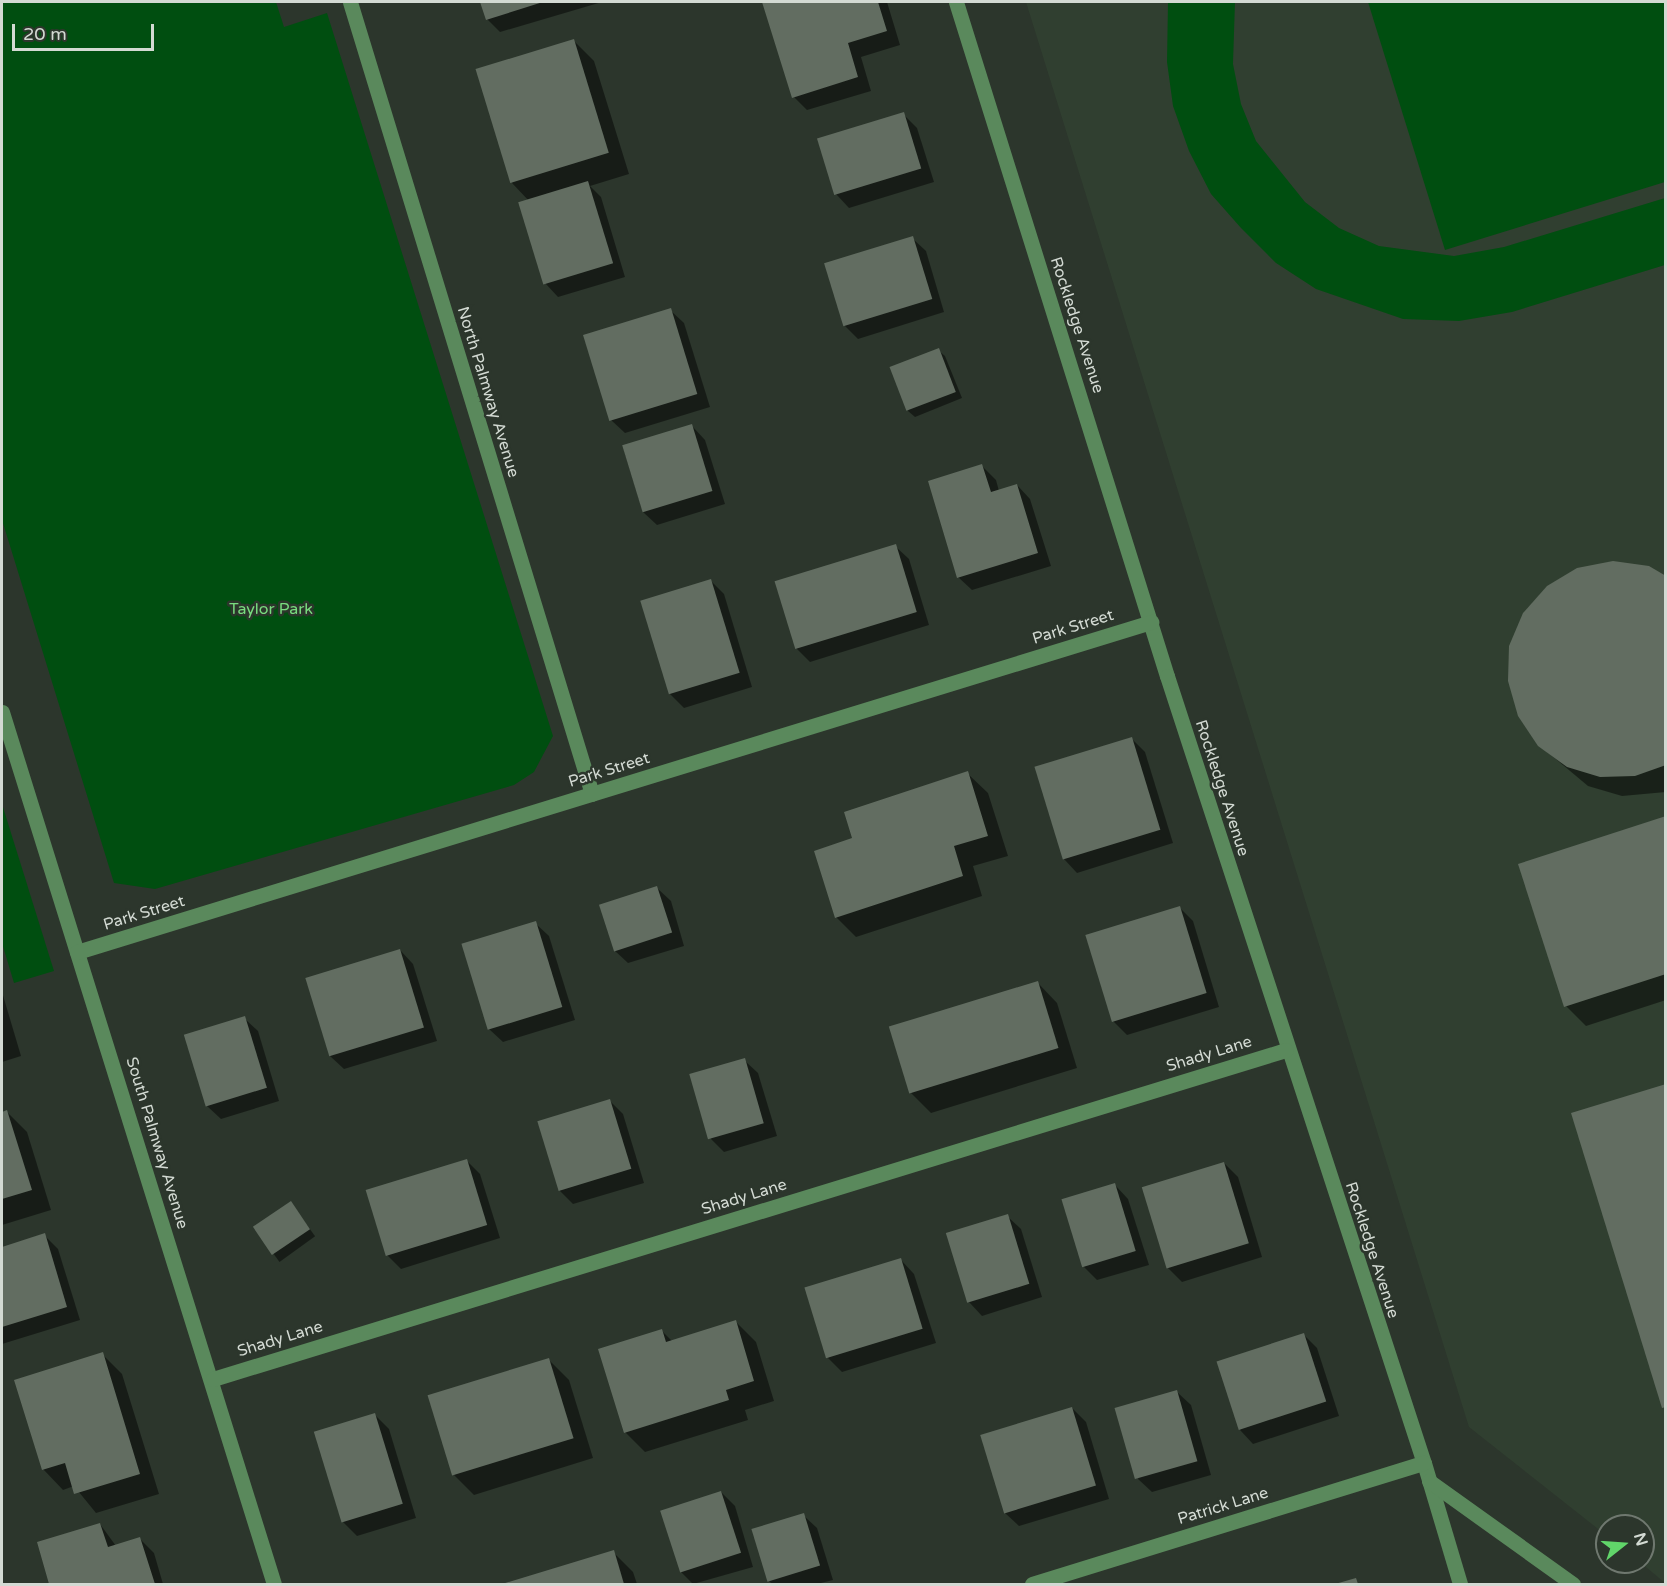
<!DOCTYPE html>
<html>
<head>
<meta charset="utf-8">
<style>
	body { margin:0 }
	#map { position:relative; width:1667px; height:1586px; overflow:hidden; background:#2c362c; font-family:"Varela Round",sans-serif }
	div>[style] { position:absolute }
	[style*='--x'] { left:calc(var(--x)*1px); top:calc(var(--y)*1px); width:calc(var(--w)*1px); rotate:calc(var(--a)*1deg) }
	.built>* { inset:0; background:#303f30 }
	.green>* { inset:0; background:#004e10 }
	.shadow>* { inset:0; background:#0007; transform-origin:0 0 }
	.building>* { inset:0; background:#626d61; transform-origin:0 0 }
	.minor>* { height:15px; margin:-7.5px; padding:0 7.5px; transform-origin:7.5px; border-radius:7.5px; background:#5a895c }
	span { translate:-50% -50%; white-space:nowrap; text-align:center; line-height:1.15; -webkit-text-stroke:5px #2c362c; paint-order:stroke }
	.street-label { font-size:16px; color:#d3dad3 }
	.park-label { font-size:16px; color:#79dc7f }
	.frame { position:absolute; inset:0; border:3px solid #d3dad3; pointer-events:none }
	.north { position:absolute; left:1595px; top:1514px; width:60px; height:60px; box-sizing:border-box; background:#2c362c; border:2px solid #6f786f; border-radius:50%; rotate:73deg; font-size:16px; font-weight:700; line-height:24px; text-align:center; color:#d3dad3 }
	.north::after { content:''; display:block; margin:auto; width:21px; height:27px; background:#61d56a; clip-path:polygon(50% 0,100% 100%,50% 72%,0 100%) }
	.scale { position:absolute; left:12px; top:24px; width:142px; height:27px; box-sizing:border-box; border:3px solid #d3dad3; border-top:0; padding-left:8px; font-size:18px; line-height:21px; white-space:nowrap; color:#d3dad3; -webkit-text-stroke:4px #2c362c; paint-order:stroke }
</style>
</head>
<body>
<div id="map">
	<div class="built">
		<i style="clip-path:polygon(1026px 2px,1665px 2px,1665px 1583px,1640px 1562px,1643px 1562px,1643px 1526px,1607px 1526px,1607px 1536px,1469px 1427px)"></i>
	</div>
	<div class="green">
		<i style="clip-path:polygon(2px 2px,276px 2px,284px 27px,327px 13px,553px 736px,534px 772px,514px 785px,155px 889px,114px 883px,2px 520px)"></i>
		<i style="clip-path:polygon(1168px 2px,1235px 2px,1233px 64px,1241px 104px,1256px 141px,1305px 202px,1339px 228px,1379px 246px,1454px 256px,1504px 247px,1665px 198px,1665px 265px,1512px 312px,1459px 321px,1403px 319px,1316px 289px,1276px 263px,1241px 228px,1211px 194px,1189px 151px,1173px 106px,1167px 62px)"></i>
		<i style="clip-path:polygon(1368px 2px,1665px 2px,1665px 182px,1445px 250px)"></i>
		<i style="clip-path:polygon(2px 804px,54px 971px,14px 983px,2px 943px)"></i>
	</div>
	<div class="shadow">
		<i style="clip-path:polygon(482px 2px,602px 2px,500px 32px,487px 19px)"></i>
		<i style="clip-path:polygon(764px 2px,887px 2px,900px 45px,861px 57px,871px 91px,807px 110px,794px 97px)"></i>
		<i style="clip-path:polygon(574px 41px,594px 61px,629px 174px,590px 186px,601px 197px,625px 277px,558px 297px,545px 283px,529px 201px,512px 183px)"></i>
		<i style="clip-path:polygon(903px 114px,917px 128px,934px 182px,849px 208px,836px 194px,819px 140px)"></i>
		<i style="clip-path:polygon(912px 238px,926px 251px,944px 312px,858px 339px,844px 325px)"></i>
		<i style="clip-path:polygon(670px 310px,684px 323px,710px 407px,625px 433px,611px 420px)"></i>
		<i style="clip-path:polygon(938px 350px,945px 356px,962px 398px,915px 417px,908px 411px)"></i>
		<i style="clip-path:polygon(692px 426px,705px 440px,725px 504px,657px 525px,643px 512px,623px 447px)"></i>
		<i style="clip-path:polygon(982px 466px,996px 480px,999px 491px,1017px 485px,1030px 499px,1051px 566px,972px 590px,958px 577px)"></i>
		<i style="clip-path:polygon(895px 546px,909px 559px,929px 625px,810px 662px,796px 648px)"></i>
		<i style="clip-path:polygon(1666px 577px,1666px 792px,1622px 796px,1588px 786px,1539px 745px)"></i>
		<i style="clip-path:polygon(710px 580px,724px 594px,752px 687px,684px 708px,670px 694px)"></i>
		<i style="clip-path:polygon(1131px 738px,1145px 752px,1173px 843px,1077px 873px,1064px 859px)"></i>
		<i style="clip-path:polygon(967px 773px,988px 793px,1008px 856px,973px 866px,982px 896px,856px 937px,836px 917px,854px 839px)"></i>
		<i style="clip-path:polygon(1666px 818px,1666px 1000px,1586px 1026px,1566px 1006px)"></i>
		<i style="clip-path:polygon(657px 888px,671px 901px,684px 946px,628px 963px,614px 950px)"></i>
		<i style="clip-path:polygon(1180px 908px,1193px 921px,1219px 1007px,1127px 1035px,1113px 1021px)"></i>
		<i style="clip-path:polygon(535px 923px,549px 936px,575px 1020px,503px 1042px,489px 1029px)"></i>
		<i style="clip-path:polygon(400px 950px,413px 964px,437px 1041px,344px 1069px,330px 1056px)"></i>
		<i style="clip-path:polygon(1037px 982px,1057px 1003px,1077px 1068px,931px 1113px,911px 1093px)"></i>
		<i style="clip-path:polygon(2px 992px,21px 1056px,2px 1062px)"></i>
		<i style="clip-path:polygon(244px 1018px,258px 1031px,279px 1101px,221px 1119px,207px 1106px)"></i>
		<i style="clip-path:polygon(744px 1060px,758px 1073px,777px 1136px,724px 1152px,711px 1139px,692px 1076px)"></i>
		<i style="clip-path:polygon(610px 1101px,623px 1114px,644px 1183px,573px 1204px,560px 1191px,539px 1122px)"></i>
		<i style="clip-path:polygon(7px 1112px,27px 1132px,51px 1210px,2px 1225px,2px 1114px)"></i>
		<i style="clip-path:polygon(467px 1161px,480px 1174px,500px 1238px,401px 1269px,387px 1255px)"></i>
		<i style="clip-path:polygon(1224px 1163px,1238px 1177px,1262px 1257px,1182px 1282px,1168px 1268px)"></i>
		<i style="clip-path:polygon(1115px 1185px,1128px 1199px,1149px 1265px,1097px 1280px,1084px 1267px)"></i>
		<i style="left:291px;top:1203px;width:41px;height:44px;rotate:54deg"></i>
		<i style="clip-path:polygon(1007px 1216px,1021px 1229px,1042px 1297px,982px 1316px,969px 1302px)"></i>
		<i style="clip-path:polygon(44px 1235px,58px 1249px,80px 1320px,2px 1344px,2px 1248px)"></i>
		<i style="clip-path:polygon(901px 1260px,914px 1274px,936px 1343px,842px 1372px,828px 1358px)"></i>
		<i style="clip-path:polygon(736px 1322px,756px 1342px,774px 1401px,745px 1410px,748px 1420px,645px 1452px,625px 1432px,662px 1331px,672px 1341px)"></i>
		<i style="clip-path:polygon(1304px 1335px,1317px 1348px,1339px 1416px,1253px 1444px,1240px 1430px)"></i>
		<i style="clip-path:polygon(102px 1354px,122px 1374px,159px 1494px,96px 1513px,74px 1486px,63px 1490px,43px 1469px)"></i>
		<i style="clip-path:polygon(549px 1360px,569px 1380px,593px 1458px,474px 1495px,454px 1475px)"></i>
		<i style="clip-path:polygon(1177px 1392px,1191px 1405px,1211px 1475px,1152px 1492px,1138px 1479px)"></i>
		<i style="clip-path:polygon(1072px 1408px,1086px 1422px,1109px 1499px,1019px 1526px,1005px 1513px)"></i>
		<i style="clip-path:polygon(375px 1415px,389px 1429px,416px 1518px,357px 1536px,343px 1522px)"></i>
		<i style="clip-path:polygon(721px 1492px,735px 1506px,753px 1567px,693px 1584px,680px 1571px)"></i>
		<i style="clip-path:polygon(803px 1515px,817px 1528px,833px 1580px,817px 1584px,772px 1584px,769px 1581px)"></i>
		<i style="clip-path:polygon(100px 1524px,116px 1546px,140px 1539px,154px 1553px,163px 1584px,51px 1584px,38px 1543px)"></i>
		<i style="clip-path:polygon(613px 1552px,633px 1572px,637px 1584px,506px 1584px)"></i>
	</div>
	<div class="building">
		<i style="clip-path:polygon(480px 2px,543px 2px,486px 20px)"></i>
		<i style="clip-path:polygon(762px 2px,878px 2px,887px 31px,848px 43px,858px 77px,792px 98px)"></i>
		<i style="left:574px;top:39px;width:119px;height:103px;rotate:73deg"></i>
		<i style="left:904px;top:112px;width:59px;height:91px;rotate:73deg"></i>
		<i style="left:588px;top:181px;width:86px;height:73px;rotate:73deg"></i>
		<i style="left:913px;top:236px;width:66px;height:93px;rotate:73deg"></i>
		<i style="left:671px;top:308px;width:90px;height:92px;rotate:73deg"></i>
		<i style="left:939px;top:348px;width:47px;height:53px;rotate:69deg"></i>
		<i style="left:692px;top:424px;width:70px;height:73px;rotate:73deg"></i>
		<i style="clip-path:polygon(982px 464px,991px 492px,1017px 484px,1038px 553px,957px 578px,928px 481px)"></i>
		<i style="left:896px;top:544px;width:71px;height:127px;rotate:73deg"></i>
		<i style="clip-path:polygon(1613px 561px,1649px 566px,1666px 576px,1666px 765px,1635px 776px,1600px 777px,1567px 767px,1538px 746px,1518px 716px,1508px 681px,1509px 646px,1523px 613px,1547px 586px,1577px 568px)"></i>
		<i style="left:711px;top:579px;width:98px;height:74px;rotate:73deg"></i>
		<i style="left:1132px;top:737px;width:97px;height:102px;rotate:73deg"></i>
		<i style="clip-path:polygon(968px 771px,988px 836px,954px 846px,963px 876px,835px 918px,814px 851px,852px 838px,844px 812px)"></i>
		<i style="clip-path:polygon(1666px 816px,1666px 974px,1564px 1007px,1518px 864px)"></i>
		<i style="left:657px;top:886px;width:49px;height:61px;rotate:72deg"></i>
		<i style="left:1180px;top:906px;width:91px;height:99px;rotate:73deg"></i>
		<i style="left:536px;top:921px;width:90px;height:78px;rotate:73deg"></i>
		<i style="left:400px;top:949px;width:82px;height:99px;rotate:73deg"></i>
		<i style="left:1038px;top:981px;width:70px;height:156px;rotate:73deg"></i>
		<i style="left:245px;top:1016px;width:75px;height:64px;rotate:73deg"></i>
		<i style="left:745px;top:1058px;width:68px;height:58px;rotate:74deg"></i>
		<i style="clip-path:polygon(1666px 1084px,1666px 1407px,1662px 1408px,1571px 1113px)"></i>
		<i style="left:610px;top:1099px;width:73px;height:76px;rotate:73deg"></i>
		<i style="clip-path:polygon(7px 1110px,32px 1190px,2px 1199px,2px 1112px)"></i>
		<i style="left:467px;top:1159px;width:69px;height:106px;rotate:73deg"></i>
		<i style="left:1224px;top:1162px;width:85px;height:86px;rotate:73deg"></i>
		<i style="left:1115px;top:1183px;width:71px;height:56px;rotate:73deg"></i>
		<i style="left:291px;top:1201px;width:34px;height:46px;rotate:56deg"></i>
		<i style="left:1008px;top:1214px;width:73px;height:65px;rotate:73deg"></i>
		<i style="clip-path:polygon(45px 1233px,67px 1307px,2px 1327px,2px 1247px)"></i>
		<i style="left:901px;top:1258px;width:74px;height:101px;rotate:73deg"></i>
		<i style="clip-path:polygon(736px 1320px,754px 1381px,726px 1390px,729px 1400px,624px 1433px,598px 1349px,662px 1329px,666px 1342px)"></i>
		<i style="left:1304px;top:1333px;width:72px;height:92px;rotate:72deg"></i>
		<i style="clip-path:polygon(103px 1352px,140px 1474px,74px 1494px,65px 1463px,42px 1470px,14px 1380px)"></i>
		<i style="left:549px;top:1358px;width:84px;height:127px;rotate:73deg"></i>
		<i style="left:1177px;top:1390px;width:74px;height:65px;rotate:74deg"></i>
		<i style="left:1072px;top:1407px;width:82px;height:96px;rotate:73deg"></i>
		<i style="left:375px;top:1413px;width:95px;height:64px;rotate:73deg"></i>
		<i style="left:721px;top:1491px;width:65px;height:64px;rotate:72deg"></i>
		<i style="left:804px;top:1513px;width:55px;height:55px;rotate:73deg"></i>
		<i style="clip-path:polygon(100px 1523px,108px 1547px,140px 1537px,155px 1584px,49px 1584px,37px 1542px)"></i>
		<i style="clip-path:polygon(614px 1550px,624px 1584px,502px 1584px)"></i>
		<i style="clip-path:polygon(1356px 1578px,1358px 1584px,1335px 1584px)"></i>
	</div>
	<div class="minor">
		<i style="--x:350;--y:2;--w:828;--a:73.01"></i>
		<i style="--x:956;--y:2;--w:706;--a:72.62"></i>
		<i style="--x:1167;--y:676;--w:828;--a:71.92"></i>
		<i style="--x:1424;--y:1463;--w:126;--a:73.4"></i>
		<i style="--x:2;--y:712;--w:913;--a:72.68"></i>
		<i style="--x:77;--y:952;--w:1124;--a:-17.08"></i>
		<i style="--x:213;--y:1379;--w:1122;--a:-17.05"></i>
		<i style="--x:1429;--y:1481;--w:177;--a:35.6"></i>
		<i style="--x:1032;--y:1584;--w:410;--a:-17.2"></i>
	</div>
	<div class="street-label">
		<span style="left:1077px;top:325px;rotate:72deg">Rockledge Avenue</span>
		<span style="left:488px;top:392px;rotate:73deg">North Palmway Avenue</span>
		<span style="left:1073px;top:627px;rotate:-17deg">Park Street</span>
		<span style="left:609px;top:770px;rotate:-17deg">Park Street</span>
		<span style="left:1222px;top:788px;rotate:72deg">Rockledge Avenue</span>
		<span style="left:144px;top:913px;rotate:-17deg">Park Street</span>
		<span style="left:1209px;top:1054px;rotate:-17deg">Shady Lane</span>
		<span style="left:157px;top:1143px;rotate:73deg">South Palmway Avenue</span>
		<span style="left:744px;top:1197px;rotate:-17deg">Shady Lane</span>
		<span style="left:1372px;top:1250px;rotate:72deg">Rockledge Avenue</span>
		<span style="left:280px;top:1339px;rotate:-17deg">Shady Lane</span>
		<span style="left:1223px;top:1506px;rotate:-17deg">Patrick Lane</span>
	</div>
	<div class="park-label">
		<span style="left:271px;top:609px">Taylor Park</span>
	</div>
	<div class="frame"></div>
	<div class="north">N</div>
	<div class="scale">20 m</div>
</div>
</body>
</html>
